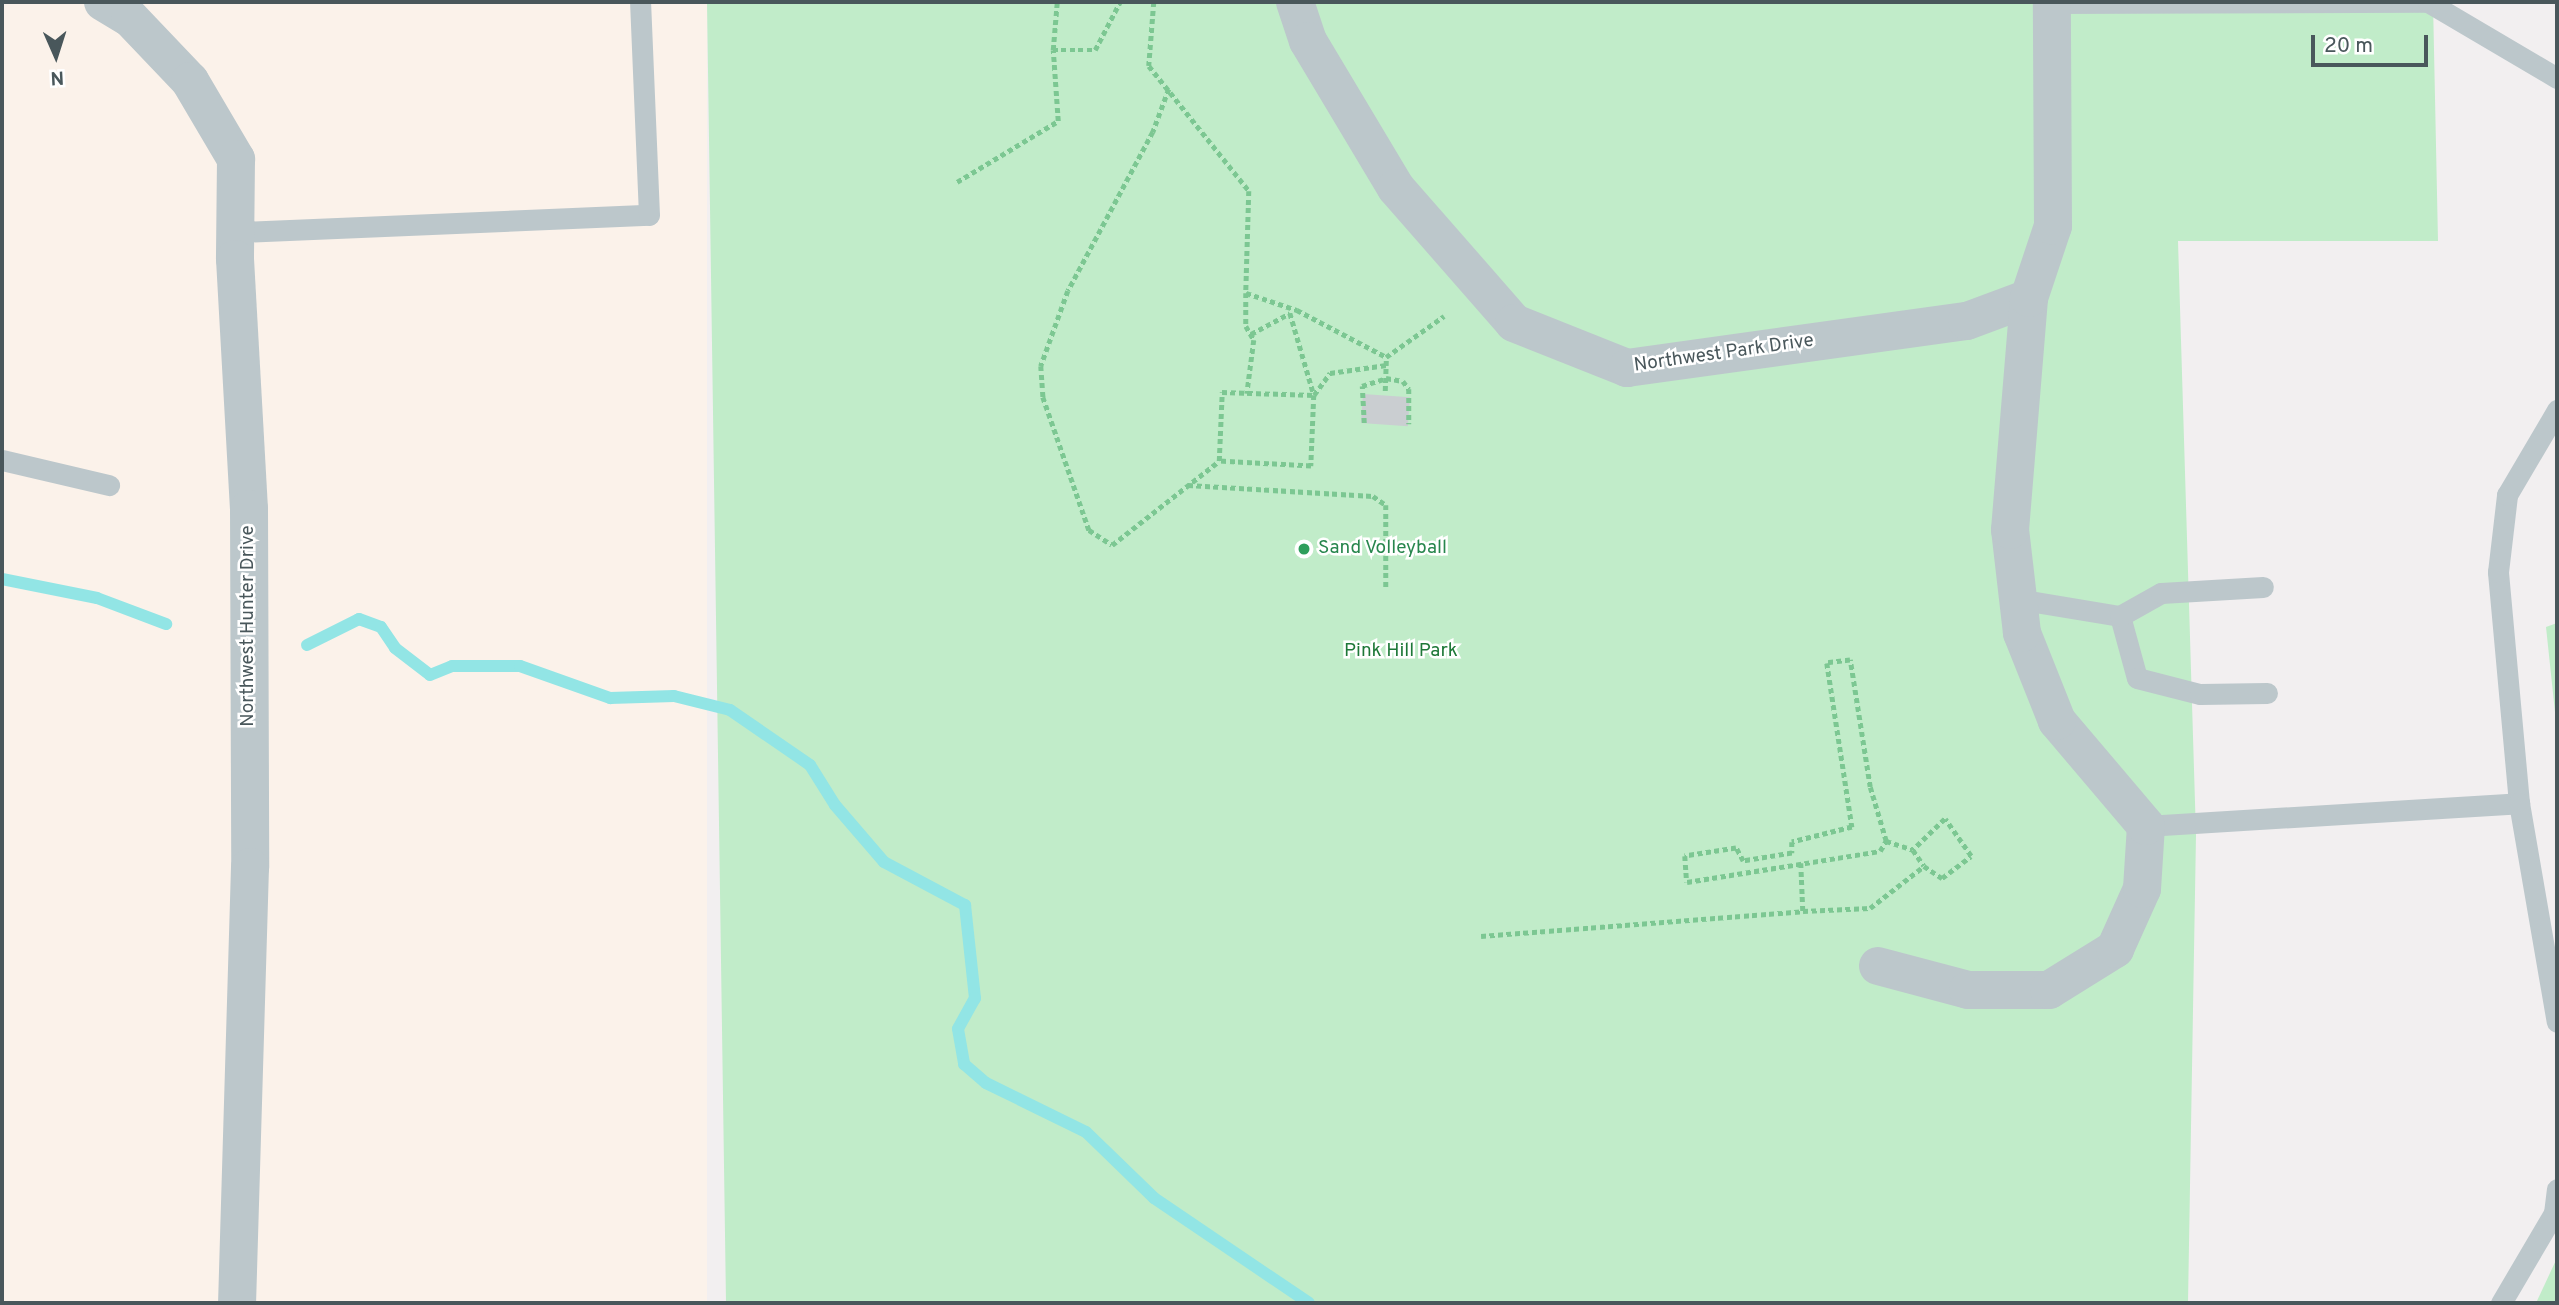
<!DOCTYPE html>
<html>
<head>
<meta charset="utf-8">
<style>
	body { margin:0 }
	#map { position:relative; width:2559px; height:1305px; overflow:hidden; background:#f2eff0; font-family:Overpass,sans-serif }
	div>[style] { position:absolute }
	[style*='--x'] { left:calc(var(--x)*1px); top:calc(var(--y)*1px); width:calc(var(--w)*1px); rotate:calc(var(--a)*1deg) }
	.commercial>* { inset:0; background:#fbf2ea; transform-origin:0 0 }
	.green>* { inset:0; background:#c1ecc9 }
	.stream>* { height:12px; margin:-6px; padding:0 6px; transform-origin:6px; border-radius:6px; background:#92e5e5 }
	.building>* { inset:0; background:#caced1; transform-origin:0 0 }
	.path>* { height:4.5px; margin-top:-2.25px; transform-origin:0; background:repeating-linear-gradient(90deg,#7cc792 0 5px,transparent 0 8.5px) }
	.service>* { height:21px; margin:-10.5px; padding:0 10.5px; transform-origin:10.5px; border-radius:10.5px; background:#bcc7cb }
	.minor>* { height:38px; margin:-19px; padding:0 19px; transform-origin:19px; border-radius:19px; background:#bcc7cb }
	.dots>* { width:19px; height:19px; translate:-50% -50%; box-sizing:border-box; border:4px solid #fff; border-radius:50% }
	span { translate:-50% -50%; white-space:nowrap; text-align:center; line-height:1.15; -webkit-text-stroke:5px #fff; paint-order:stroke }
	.street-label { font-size:19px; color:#49575b }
	.leisure-label { font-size:19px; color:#27864d }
	.left { translate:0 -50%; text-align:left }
	.park-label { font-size:19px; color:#1e7838 }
	.frame { position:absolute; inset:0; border:4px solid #49575b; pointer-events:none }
	.north { position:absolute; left:21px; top:21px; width:70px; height:70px; -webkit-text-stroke:5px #fff; paint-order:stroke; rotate:177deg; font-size:19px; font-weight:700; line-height:28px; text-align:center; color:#49575b }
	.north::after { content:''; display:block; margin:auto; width:24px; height:32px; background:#49575b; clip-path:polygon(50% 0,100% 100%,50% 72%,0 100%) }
	.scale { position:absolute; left:2311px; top:35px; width:117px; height:32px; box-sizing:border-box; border:4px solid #49575b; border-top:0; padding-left:9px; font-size:21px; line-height:24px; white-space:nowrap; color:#49575b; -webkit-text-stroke:5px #fff; paint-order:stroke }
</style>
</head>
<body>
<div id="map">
	<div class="commercial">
		<i style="left:2px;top:2px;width:705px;height:1301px"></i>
	</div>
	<div class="green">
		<i style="clip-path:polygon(707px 2px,2433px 2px,2438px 241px,2178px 241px,2196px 835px,2188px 1303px,726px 1303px)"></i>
		<i style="clip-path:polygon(2557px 623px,2557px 731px,2546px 627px)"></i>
		<i style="clip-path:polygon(2557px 1258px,2557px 1303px,2536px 1303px)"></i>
	</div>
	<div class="stream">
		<i style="--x:2;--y:579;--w:97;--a:11.3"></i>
		<i style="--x:97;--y:598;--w:74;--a:20.6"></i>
		<i style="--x:307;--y:645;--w:58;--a:-26.6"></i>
		<i style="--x:359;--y:619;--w:23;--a:20"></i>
		<i style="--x:381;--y:627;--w:25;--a:56"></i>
		<i style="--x:395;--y:648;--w:44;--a:37.6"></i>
		<i style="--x:430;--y:675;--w:24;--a:-22"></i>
		<i style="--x:452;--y:666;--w:68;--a:0"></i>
		<i style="--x:520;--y:666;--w:96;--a:19.6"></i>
		<i style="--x:610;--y:698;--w:64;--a:-1.8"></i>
		<i style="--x:674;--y:696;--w:58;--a:14"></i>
		<i style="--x:730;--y:710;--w:97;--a:34.5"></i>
		<i style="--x:810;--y:765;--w:47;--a:58"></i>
		<i style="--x:835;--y:805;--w:75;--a:49.3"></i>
		<i style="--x:884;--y:862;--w:92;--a:28"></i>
		<i style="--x:965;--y:905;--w:94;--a:83.9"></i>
		<i style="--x:975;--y:998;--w:35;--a:119"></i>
		<i style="--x:958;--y:1029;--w:36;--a:80"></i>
		<i style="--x:964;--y:1064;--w:29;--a:41"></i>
		<i style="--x:986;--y:1083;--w:111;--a:26.1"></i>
		<i style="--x:1086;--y:1132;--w:95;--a:44.1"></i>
		<i style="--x:1154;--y:1198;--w:187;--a:34.1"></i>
	</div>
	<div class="building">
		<i style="left:1363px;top:394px;width:47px;height:29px;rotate:4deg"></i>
	</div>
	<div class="path">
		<i style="--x:1154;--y:2;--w:64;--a:94.5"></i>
		<i style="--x:1149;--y:66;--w:160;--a:51.3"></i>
		<i style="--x:1249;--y:191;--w:102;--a:91.7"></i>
		<i style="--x:1246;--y:293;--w:54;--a:18.4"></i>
		<i style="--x:1297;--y:310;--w:101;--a:27.8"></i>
		<i style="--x:1053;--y:50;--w:42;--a:0"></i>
		<i style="--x:1095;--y:50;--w:54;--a:-62.5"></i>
		<i style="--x:1169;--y:89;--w:46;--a:110.4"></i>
		<i style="--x:1153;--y:132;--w:180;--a:118.1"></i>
		<i style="--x:1068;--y:291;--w:80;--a:109.8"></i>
		<i style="--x:1041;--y:366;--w:31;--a:86"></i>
		<i style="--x:1043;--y:397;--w:141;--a:70.9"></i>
		<i style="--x:1089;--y:530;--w:27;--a:33"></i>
		<i style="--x:1112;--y:545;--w:136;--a:-38.1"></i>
		<i style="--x:957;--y:182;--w:118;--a:-31.1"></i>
		<i style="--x:1058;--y:121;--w:71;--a:-94"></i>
		<i style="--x:1053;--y:50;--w:48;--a:-85.2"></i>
		<i style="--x:1246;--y:293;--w:33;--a:90"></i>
		<i style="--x:1246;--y:326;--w:16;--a:60"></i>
		<i style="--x:1254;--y:340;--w:54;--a:97.4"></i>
		<i style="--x:1290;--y:313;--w:85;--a:73.7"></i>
		<i style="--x:1314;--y:395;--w:27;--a:-54"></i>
		<i style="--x:1330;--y:373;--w:57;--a:-8.1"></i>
		<i style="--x:1251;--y:334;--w:44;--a:-28.3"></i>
		<i style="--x:1385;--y:391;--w:34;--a:-88"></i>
		<i style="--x:1386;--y:357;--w:71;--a:-35.3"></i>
		<i style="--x:1222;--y:392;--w:92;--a:1.9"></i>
		<i style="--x:1314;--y:395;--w:71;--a:92.4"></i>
		<i style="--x:1311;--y:466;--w:92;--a:-176.9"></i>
		<i style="--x:1219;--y:461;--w:69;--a:-87.5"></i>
		<i style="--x:1364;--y:423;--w:37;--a:-93"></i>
		<i style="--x:1362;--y:386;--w:25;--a:-18"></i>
		<i style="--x:1386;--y:378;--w:17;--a:10"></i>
		<i style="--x:1403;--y:381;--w:10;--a:53"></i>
		<i style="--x:1409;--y:389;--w:35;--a:90"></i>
		<i style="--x:1188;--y:485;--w:185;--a:3.4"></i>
		<i style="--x:1373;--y:496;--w:16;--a:35"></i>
		<i style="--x:1386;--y:505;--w:82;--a:90"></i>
		<i style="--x:1886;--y:841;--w:56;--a:-106.5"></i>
		<i style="--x:1870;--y:787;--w:129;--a:-98.9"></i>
		<i style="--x:1850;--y:660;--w:23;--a:173"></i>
		<i style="--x:1827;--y:663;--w:166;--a:81.3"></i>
		<i style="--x:1852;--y:827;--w:62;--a:166"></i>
		<i style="--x:1792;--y:842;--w:11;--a:90"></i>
		<i style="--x:1792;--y:853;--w:50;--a:170.7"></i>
		<i style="--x:1743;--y:861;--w:15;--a:-118"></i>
		<i style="--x:1736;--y:848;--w:52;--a:171.1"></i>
		<i style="--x:1685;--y:856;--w:26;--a:86"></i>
		<i style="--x:1687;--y:882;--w:195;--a:-9.1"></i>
		<i style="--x:1880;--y:851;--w:12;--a:-59"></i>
		<i style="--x:1886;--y:841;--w:28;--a:18"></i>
		<i style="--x:1913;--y:850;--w:19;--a:55"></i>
		<i style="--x:1924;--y:866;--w:22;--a:34"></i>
		<i style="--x:1942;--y:878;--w:36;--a:-37"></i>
		<i style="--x:1971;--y:856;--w:45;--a:-125.1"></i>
		<i style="--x:1945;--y:819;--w:45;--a:135.9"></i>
		<i style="--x:1801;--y:863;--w:48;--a:87.6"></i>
		<i style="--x:1803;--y:911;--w:67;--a:-2.6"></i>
		<i style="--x:1870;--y:908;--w:68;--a:-37.9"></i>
		<i style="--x:1481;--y:936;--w:323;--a:-4.4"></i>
	</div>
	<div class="service">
		<i style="--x:2052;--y:3;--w:376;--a:-0.2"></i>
		<i style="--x:2428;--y:2;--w:150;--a:30.5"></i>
		<i style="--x:239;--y:232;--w:410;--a:-2.4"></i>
		<i style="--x:649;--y:215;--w:213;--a:-92.4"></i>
		<i style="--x:2;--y:460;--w:110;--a:13.2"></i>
		<i style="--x:2017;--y:599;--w:104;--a:9.4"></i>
		<i style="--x:2120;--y:616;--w:64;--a:74.7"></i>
		<i style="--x:2137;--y:678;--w:65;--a:14.3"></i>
		<i style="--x:2200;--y:694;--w:67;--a:-0.9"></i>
		<i style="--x:2120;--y:616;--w:47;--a:-29.3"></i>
		<i style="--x:2161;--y:593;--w:102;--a:-3.4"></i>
		<i style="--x:2519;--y:803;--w:232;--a:-95.2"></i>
		<i style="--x:2498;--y:572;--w:78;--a:-83.3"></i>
		<i style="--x:2507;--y:495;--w:99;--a:-59.5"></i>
		<i style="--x:2146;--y:826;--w:374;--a:-3.5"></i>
		<i style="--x:2519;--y:803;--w:222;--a:80.2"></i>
		<i style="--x:2501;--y:1303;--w:104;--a:-59.5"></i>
		<i style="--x:2554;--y:1213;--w:24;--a:-83"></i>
	</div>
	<div class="minor">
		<i style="--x:103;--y:2;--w:31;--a:31"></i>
		<i style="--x:130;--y:18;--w:87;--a:46.4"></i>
		<i style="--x:190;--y:81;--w:91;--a:59.5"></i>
		<i style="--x:236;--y:159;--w:100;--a:90.6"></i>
		<i style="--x:235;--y:259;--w:250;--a:86.8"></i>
		<i style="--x:249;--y:509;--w:358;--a:89.8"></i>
		<i style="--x:250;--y:867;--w:436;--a:91.7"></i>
		<i style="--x:1295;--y:2;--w:41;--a:71.6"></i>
		<i style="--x:1308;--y:41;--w:171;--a:59.1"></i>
		<i style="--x:1396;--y:188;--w:179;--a:48.8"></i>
		<i style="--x:1514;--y:323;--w:122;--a:21.7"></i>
		<i style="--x:1627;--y:368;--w:343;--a:-7.9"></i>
		<i style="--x:1967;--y:321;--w:66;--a:-20.4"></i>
		<i style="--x:1878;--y:966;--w:93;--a:14.9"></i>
		<i style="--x:1968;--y:990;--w:81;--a:0"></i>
		<i style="--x:2049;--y:990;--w:78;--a:-31.8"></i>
		<i style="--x:2115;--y:949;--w:66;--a:-65.8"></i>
		<i style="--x:2142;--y:889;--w:63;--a:-86.4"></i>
		<i style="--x:2146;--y:826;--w:138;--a:-130.3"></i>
		<i style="--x:2057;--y:721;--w:95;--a:-111.7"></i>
		<i style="--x:2022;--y:633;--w:104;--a:-96.6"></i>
		<i style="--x:2010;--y:530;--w:233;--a:-85.3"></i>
		<i style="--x:2029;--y:298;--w:76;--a:-71.6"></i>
		<i style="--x:2053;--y:226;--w:224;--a:-90.3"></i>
	</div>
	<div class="dots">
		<i style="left:1304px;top:549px;background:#2e9e5b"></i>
	</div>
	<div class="street-label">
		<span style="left:1724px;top:354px;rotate:-8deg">Northwest Park Drive</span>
		<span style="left:249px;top:626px;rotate:-90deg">Northwest Hunter Drive</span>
	</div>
	<div class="leisure-label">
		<span class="left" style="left:1318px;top:549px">Sand Volleyball</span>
	</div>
	<div class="park-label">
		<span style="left:1401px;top:652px">Pink Hill Park</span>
	</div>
	<div class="frame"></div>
	<div class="north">N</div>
	<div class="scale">20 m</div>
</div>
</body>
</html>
